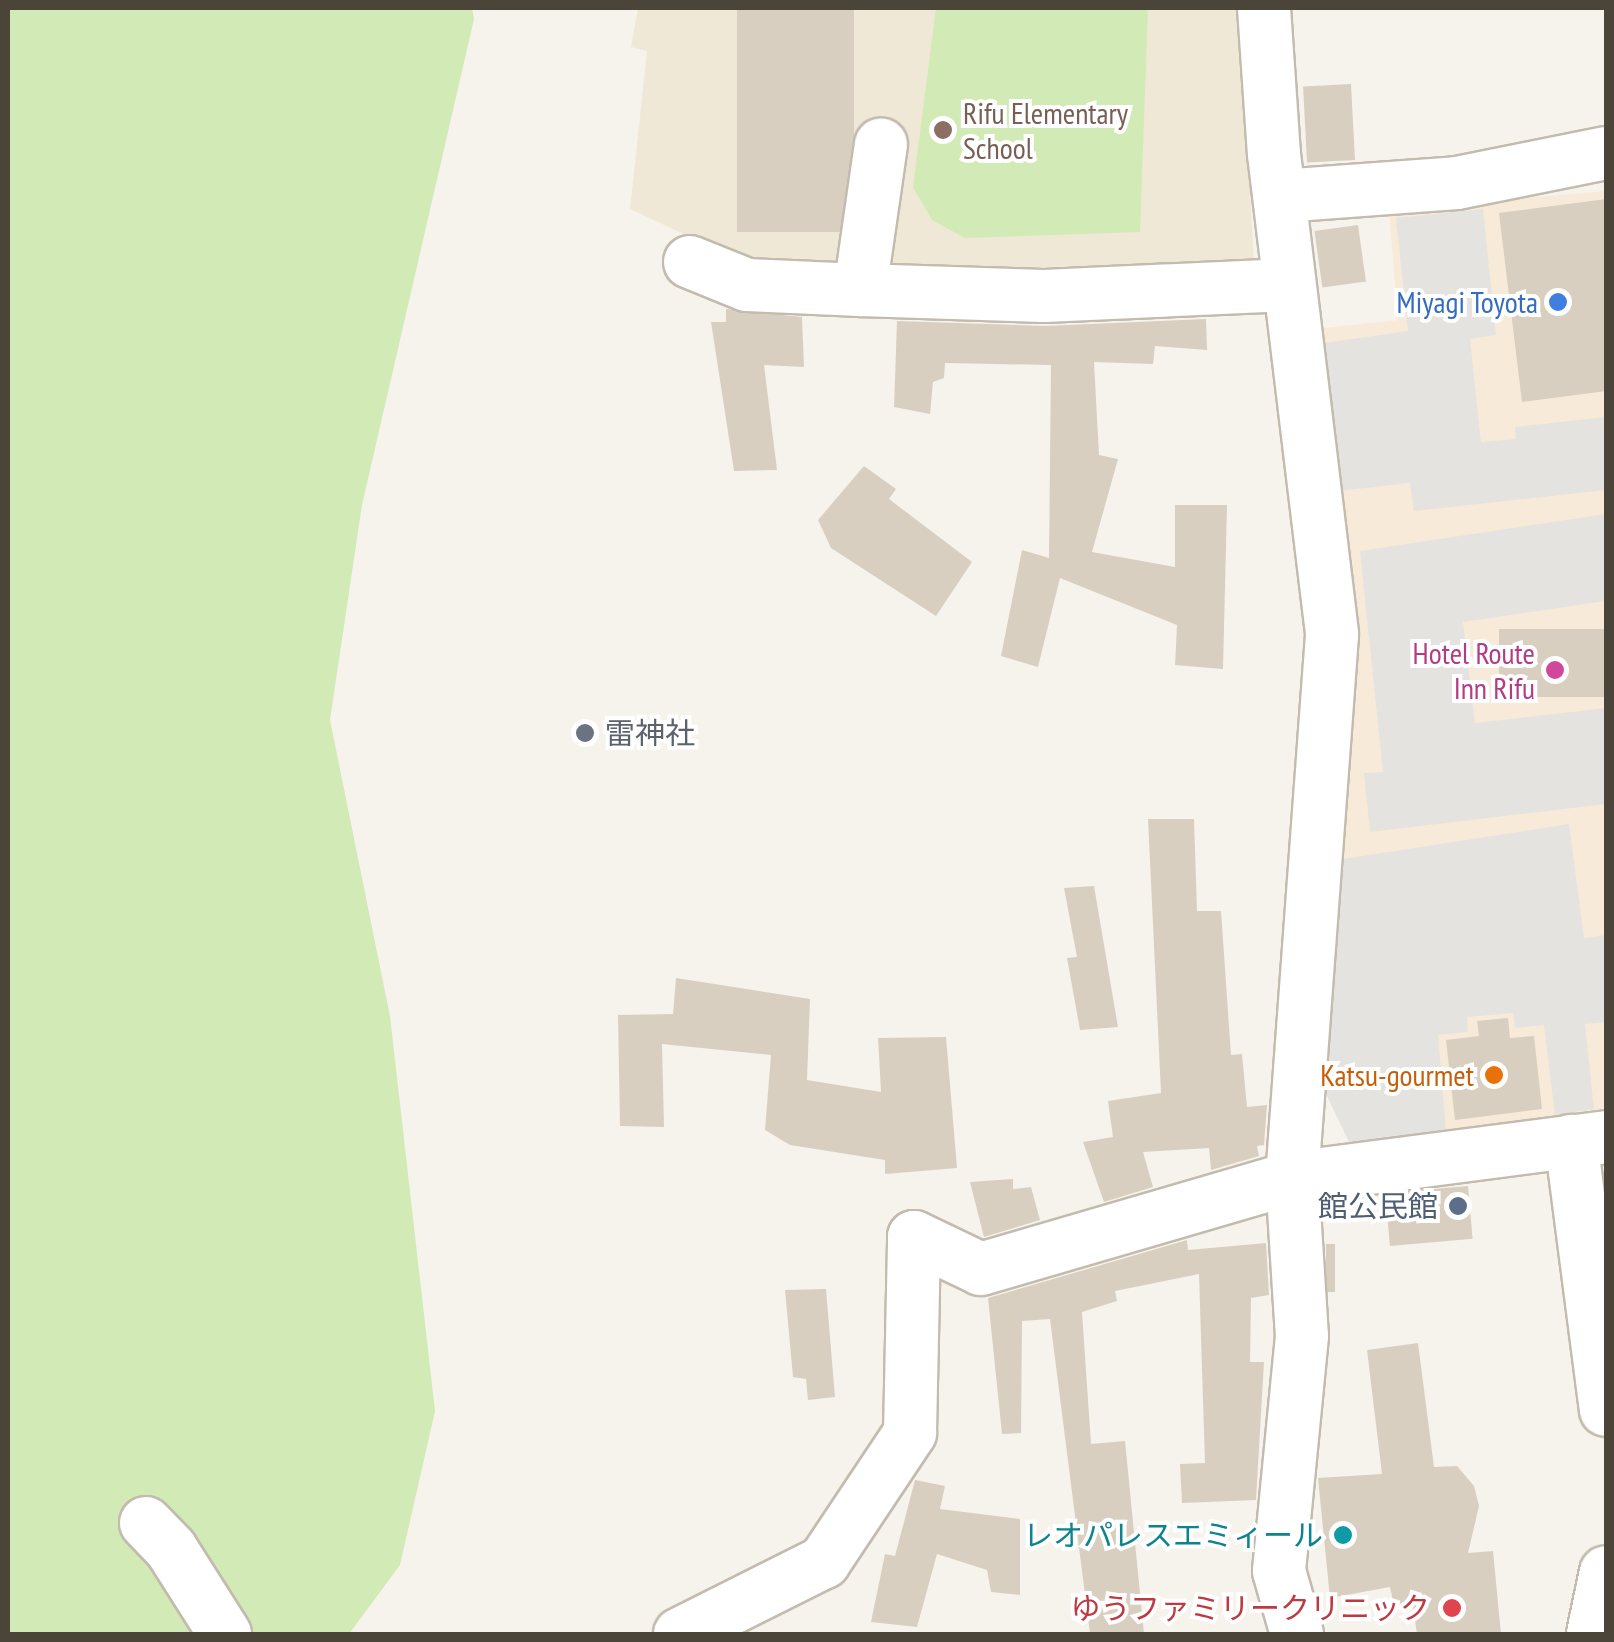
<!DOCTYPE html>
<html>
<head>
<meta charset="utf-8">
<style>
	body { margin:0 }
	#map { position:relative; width:1614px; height:1642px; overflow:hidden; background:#f6f3ec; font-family:"PT Sans Narrow","Noto Sans JP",sans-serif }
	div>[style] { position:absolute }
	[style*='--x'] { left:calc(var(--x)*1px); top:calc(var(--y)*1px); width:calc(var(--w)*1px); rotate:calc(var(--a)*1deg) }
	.commercial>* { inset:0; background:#f7ead8 }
	.education>* { inset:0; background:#efe8d6 }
	.green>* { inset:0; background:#d2eab5 }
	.parking>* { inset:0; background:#e5e3e0 }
	.building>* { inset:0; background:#d8cfc1; transform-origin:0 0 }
	.roads { filter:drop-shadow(2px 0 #c2bbae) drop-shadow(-2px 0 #c2bbae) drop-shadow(0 2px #c2bbae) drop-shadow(0 -2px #c2bbae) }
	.minor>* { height:52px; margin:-26px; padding:0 26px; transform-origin:26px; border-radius:26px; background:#fff }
	.dots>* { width:28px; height:28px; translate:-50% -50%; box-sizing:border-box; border:5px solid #fff; border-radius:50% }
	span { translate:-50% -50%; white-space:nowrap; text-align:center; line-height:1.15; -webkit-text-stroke:8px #fff; paint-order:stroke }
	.education-label { font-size:30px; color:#785e54 }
	.left { translate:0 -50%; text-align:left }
	.shop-label { font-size:30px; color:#366cbe }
	.right { translate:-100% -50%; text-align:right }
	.hotel-label { font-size:30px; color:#b23c85 }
	.worship-label { font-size:30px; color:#5b616d }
	.food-label { font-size:30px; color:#c56008 }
	.service-label { font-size:30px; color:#4e5e75 }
	.culture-label { font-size:30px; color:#0d838f }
	.health-label { font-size:30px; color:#be3a42 }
	.frame { position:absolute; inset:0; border:10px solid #4b4439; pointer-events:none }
</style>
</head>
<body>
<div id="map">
	<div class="commercial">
		<i style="clip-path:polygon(1606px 191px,1606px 1108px,1351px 1146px,1317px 1075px,1357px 660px,1315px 329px,1398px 320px,1389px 210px)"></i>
	</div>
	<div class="education">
		<i style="clip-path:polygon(638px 8px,1240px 8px,1254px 263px,765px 272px,630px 209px,647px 51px,631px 47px)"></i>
	</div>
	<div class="green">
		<i style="clip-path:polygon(8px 8px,472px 8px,474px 19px,362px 505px,330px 720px,390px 1016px,435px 1411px,400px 1565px,349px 1634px,8px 1632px)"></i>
		<i style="clip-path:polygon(936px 8px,1148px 8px,1140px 232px,965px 238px,932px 220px,913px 187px)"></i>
	</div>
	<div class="parking">
		<i style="clip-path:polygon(1483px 209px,1496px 335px,1470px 339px,1481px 442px,1516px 439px,1515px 427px,1606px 417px,1606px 490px,1414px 511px,1410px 483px,1338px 491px,1317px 344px,1408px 331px,1396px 218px)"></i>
		<i style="clip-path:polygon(1606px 514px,1606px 601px,1463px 622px,1475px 723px,1606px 708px,1606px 804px,1370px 832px,1364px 773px,1383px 772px,1360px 551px)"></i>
		<i style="clip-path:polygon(1569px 824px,1584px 938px,1606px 935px,1606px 1022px,1585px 1024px,1594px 1109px,1555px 1115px,1544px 1025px,1515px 1028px,1513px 1013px,1467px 1017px,1468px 1032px,1438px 1035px,1446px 1131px,1351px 1146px,1317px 1075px,1337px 860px)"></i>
	</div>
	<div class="building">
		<i style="left:737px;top:8px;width:117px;height:224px"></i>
		<i style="left:1351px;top:84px;width:76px;height:48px;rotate:87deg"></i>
		<i style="clip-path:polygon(1606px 199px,1606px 391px,1522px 402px,1499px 213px)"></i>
		<i style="left:1358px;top:225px;width:57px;height:44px;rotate:82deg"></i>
		<i style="clip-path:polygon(726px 309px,802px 317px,804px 367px,764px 365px,777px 470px,734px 471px,711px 322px,726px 322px)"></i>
		<i style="clip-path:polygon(1206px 319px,1207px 350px,1155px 346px,1153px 364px,1094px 362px,1099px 455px,1118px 459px,1092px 552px,1175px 567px,1175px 505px,1227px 505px,1223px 669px,1175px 665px,1177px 625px,1060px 578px,1038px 667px,1001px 656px,1022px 550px,1049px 558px,1051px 365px,945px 363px,944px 378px,933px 382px,930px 414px,894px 407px,897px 321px,1045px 326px)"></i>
		<i style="clip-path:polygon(864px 466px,896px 489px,889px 499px,972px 562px,936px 616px,831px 548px,818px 520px)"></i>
		<i style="left:1606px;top:629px;width:68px;height:107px;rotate:90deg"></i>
		<i style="clip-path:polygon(1148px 819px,1194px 819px,1197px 911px,1221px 911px,1231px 1055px,1242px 1054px,1247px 1107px,1267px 1105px,1264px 1145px,1257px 1146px,1259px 1156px,1211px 1170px,1209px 1148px,1143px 1152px,1153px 1187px,1104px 1202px,1083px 1142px,1113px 1137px,1108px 1101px,1161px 1093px)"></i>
		<i style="clip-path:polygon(1094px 886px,1118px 1027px,1080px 1030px,1067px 958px,1077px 957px,1064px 888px)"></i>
		<i style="clip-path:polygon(676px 978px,810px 999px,807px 1080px,881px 1092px,878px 1038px,946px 1037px,957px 1168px,885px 1174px,885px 1160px,790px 1145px,765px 1130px,771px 1055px,662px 1044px,664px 1127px,620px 1126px,618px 1015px,673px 1014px)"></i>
		<i style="clip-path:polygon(1508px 1018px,1510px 1038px,1534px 1036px,1542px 1109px,1455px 1120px,1446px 1040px,1479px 1036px,1477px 1021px)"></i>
		<i style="clip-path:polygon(1013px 1179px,1013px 1189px,1031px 1187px,1040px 1220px,984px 1237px,970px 1182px)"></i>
		<i style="left:1468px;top:1186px;width:53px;height:83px;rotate:85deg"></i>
		<i style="clip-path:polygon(1187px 1240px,1188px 1250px,1266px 1243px,1269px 1295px,1251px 1298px,1250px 1362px,1264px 1362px,1256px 1500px,1182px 1503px,1180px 1464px,1205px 1463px,1199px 1274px,1115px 1291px,1117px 1301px,1082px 1312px,1091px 1444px,1125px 1441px,1144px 1634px,1090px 1634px,1050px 1319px,1022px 1321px,1021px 1433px,1002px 1434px,988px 1298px)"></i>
		<i style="left:1326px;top:1244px;width:9px;height:48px"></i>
		<i style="clip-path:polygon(826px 1289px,835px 1397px,808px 1400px,806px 1379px,793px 1377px,785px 1290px)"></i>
		<i style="clip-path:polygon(1418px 1343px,1434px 1467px,1457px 1466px,1474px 1486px,1479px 1506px,1468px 1553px,1493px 1551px,1501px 1634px,1417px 1634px,1413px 1606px,1394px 1606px,1390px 1587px,1330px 1598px,1318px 1478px,1382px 1474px,1367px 1350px)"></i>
		<i style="clip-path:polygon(915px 1480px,945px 1486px,940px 1509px,1020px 1519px,1020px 1595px,991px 1592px,987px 1570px,937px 1554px,917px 1627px,871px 1622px,885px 1554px,895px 1556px)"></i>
	</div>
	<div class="roads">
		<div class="minor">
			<i style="--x:1264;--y:8;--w:146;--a:86.1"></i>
			<i style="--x:1274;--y:154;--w:484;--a:83.1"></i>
			<i style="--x:1332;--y:635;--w:544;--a:94.21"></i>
			<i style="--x:1292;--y:1178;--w:158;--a:86.4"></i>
			<i style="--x:1302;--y:1336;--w:236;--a:95.6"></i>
			<i style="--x:1279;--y:1571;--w:66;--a:74.1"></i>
			<i style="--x:1281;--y:196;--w:176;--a:-4.2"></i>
			<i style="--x:1457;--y:183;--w:152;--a:-11.4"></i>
			<i style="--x:690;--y:262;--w:61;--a:22"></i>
			<i style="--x:747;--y:285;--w:113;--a:2.5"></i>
			<i style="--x:860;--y:290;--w:184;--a:1.9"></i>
			<i style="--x:1044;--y:296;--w:244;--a:-2.6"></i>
			<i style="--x:860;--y:290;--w:147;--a:-81.8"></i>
			<i style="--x:1571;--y:1141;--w:271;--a:82.6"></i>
			<i style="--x:146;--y:1523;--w:36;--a:46"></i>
			<i style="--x:171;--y:1549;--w:101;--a:57.6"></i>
			<i style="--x:680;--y:1634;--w:161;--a:-26.6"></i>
			<i style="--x:824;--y:1562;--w:155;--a:-56.3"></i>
			<i style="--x:910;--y:1433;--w:196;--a:-88.8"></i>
			<i style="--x:914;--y:1237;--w:74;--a:25.5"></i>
			<i style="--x:981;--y:1269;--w:324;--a:-16.3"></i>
			<i style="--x:1292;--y:1178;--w:317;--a:-7.4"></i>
			<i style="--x:1593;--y:1634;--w:63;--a:-78.2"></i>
		</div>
	</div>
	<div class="dots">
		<i style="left:943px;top:130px;background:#8d6e63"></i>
		<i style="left:1558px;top:302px;background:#3f7fe0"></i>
		<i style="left:1555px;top:670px;background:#d1479c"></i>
		<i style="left:585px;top:733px;background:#6b7280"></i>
		<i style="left:1494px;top:1075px;background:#e8710a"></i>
		<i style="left:1458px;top:1206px;background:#5c6f8a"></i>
		<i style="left:1343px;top:1535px;background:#0f9aa8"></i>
		<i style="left:1452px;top:1608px;background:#e0444e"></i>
	</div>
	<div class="education-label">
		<span class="left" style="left:963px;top:130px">Rifu Elementary<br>School</span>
	</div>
	<div class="shop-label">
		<span class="right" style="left:1538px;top:302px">Miyagi Toyota</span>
	</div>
	<div class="hotel-label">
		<span class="right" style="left:1535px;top:670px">Hotel Route<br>Inn Rifu</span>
	</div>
	<div class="worship-label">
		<span class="left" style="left:605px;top:733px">雷神社</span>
	</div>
	<div class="food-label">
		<span class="right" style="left:1474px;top:1075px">Katsu-gourmet</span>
	</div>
	<div class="service-label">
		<span class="right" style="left:1438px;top:1206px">館公民館</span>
	</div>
	<div class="culture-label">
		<span class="right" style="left:1323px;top:1535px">レオパレスエミィール</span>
	</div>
	<div class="health-label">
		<span class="right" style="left:1430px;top:1608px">ゆうファミリークリニック</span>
	</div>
	<div class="frame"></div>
</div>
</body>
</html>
